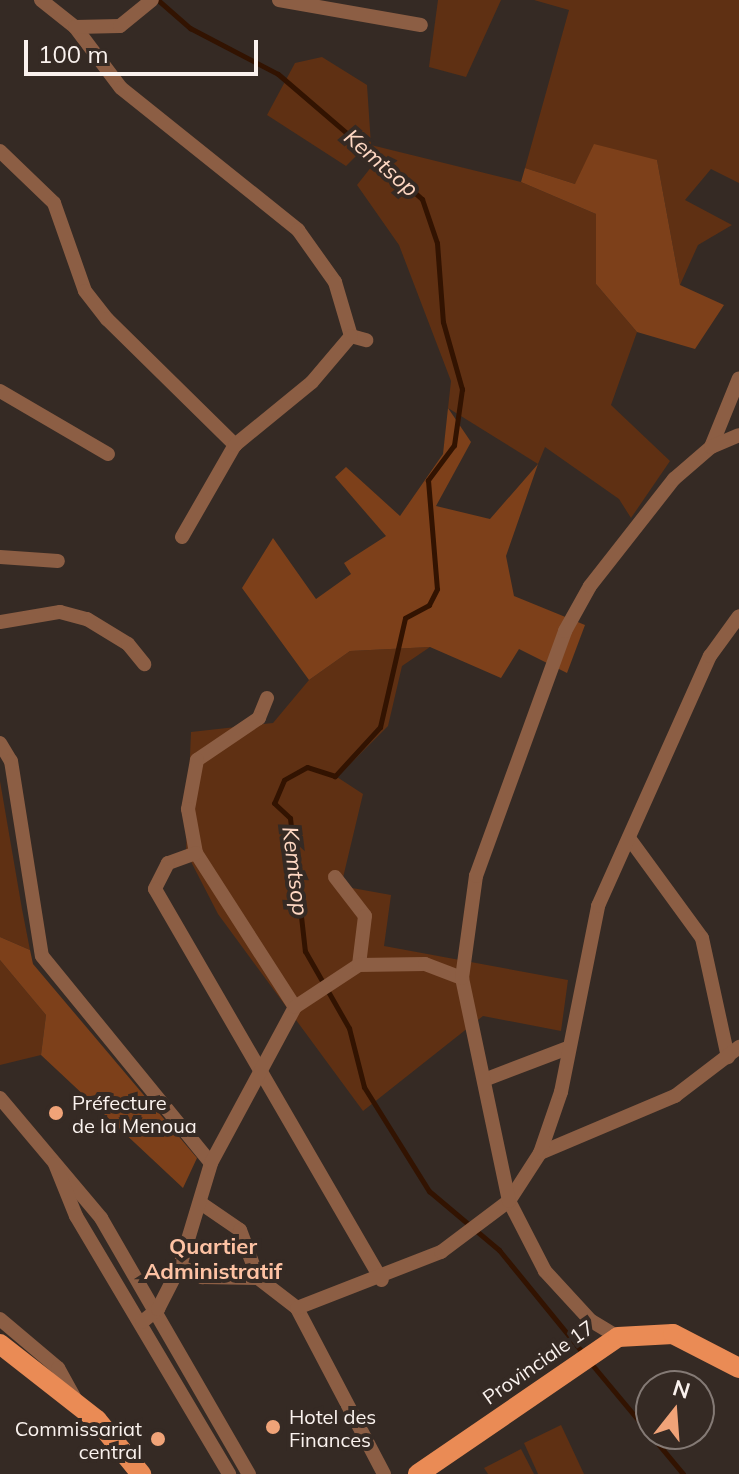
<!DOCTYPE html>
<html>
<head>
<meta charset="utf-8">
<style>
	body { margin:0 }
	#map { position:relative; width:739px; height:1474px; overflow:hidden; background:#352a24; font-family:Mulish,sans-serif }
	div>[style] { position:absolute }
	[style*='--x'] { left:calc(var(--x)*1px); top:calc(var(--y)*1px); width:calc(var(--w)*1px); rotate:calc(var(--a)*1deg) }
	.green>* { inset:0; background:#5f3013 }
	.forest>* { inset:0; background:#7d401a }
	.stream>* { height:5px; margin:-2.5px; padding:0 2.5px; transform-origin:2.5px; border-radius:2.5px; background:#321301 }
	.minor>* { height:14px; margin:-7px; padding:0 7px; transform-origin:7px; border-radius:7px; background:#8c5e44 }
	.primary>* { height:20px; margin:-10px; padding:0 10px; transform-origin:10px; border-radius:10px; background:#ea8b55 }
	.dots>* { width:22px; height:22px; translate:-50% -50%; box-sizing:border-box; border:4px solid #352a24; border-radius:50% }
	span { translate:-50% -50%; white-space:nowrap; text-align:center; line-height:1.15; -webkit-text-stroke:8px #352a24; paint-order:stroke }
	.poi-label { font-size:20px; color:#faf2ee }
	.left { translate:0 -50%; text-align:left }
	.right { translate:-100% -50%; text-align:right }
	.street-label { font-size:20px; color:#faf2ee }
	.water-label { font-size:22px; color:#ffd8c3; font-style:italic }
	.neighbourhood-label { font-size:22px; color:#fdc2a3; font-weight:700 }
	.north { position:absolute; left:635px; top:1370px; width:80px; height:80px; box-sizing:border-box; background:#352a24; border:2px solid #847a75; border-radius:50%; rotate:17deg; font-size:22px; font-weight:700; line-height:32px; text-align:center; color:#faf2ee }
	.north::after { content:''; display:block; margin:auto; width:28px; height:36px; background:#f0a378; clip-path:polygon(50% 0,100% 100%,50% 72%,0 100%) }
	.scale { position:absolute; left:24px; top:40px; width:234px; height:36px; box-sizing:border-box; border:4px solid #faf2ee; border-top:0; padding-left:10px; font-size:24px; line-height:28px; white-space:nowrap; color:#faf2ee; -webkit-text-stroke:6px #352a24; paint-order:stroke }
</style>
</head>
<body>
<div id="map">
	<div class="green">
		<i style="clip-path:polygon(438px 0,501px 0,466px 77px,429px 67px)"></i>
		<i style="clip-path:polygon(534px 0,739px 0,739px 183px,711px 169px,685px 200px,732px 225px,698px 245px,680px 285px,657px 160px,575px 184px,525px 168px,569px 10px)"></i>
		<i style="clip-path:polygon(322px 57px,367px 85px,371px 145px,521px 182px,596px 214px,596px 284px,637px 332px,611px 405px,670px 461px,631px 518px,619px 499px,545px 447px,538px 464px,448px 408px,451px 381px,399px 245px,357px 185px,372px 166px,360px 152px,346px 166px,267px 115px,295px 63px)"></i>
		<i style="clip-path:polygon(430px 647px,402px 666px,388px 726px,337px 777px,363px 794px,341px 886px,391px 895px,384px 946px,568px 980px,561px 1031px,483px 1016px,363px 1111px,218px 914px,186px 852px,191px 732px,273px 723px,309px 680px,350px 651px)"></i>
		<i style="clip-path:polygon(0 781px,22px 909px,30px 950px,0 937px)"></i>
		<i style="clip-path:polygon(0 960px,46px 1015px,41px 1055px,0 1065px)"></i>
		<i style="clip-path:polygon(561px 1425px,584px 1474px,538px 1474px,524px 1443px)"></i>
		<i style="clip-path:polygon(521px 1449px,534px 1474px,488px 1474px,484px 1468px)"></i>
	</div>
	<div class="forest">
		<i style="clip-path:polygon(594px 144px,657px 160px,680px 285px,724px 305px,695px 349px,637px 332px,596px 284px,596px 214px,521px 182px,525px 168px,575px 184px)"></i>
		<i style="clip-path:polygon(448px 408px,471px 442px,436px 506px,490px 519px,538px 464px,506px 556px,514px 596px,585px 625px,567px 673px,519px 649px,501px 678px,430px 647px,350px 651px,309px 680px,242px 588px,273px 538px,316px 599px,351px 574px,344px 563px,386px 536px,335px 477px,346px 467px,400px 516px,443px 454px)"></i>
		<i style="clip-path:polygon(0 937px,30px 950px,33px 964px,197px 1158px,183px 1188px,41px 1055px,46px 1015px,0 960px)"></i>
	</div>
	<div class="stream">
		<i style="--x:158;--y:0;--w:43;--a:41.2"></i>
		<i style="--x:190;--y:28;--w:99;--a:27.6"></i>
		<i style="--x:278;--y:74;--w:103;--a:40.7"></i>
		<i style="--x:356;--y:141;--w:88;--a:41.3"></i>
		<i style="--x:422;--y:199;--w:46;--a:71.2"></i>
		<i style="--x:437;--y:243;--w:79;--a:85.7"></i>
		<i style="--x:443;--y:322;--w:70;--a:74.2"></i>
		<i style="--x:462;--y:389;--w:57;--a:98.1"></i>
		<i style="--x:454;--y:445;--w:44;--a:126.6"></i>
		<i style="--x:428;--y:480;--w:109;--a:85.3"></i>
		<i style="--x:437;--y:589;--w:18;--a:117"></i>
		<i style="--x:429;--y:605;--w:27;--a:152"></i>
		<i style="--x:405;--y:618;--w:112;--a:102.9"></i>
		<i style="--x:380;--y:727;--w:67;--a:132.6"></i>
		<i style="--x:335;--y:776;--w:29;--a:-162"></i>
		<i style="--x:307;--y:767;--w:26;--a:151"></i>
		<i style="--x:284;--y:780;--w:25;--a:113"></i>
		<i style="--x:274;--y:803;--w:22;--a:43"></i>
		<i style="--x:290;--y:818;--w:134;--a:83.6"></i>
		<i style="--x:305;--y:951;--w:89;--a:60.3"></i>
		<i style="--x:349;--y:1028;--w:61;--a:75.7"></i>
		<i style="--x:364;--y:1087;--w:123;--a:58"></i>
		<i style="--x:429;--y:1191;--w:92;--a:40.1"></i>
		<i style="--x:499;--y:1250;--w:133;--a:50.8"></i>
		<i style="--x:589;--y:1361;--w:147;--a:50.2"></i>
	</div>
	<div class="minor">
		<i style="--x:41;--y:0;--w:43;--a:38.5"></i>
		<i style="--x:75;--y:27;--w:76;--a:53"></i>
		<i style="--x:121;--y:88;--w:227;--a:38.7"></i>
		<i style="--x:298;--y:230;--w:64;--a:54.6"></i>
		<i style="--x:335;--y:282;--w:56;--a:73.5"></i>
		<i style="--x:351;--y:336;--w:16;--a:15"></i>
		<i style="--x:279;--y:0;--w:144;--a:10"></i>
		<i style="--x:75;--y:27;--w:45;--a:-1.3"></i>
		<i style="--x:120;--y:26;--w:41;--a:-39.1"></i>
		<i style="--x:0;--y:151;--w:75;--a:43.9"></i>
		<i style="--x:54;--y:203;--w:93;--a:70.6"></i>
		<i style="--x:85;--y:291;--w:36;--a:52"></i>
		<i style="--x:107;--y:319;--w:180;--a:44.5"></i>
		<i style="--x:0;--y:391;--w:125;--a:30.3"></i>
		<i style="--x:711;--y:447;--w:74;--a:-67.9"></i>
		<i style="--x:182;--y:537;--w:106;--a:-60.1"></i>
		<i style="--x:235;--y:445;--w:99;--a:-39.3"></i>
		<i style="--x:312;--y:382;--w:60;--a:-49.7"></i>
		<i style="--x:0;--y:557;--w:58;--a:3.9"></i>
		<i style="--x:0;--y:622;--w:61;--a:-9.5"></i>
		<i style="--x:60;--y:612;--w:28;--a:15"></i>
		<i style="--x:87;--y:619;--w:48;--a:31.4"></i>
		<i style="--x:128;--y:644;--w:26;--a:51"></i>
		<i style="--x:267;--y:698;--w:22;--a:112"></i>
		<i style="--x:259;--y:718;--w:75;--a:145.9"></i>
		<i style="--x:197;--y:760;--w:50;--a:100.4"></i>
		<i style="--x:188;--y:809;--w:45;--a:79.7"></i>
		<i style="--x:196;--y:853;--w:183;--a:57.3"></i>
		<i style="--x:0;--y:743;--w:21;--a:59"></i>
		<i style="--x:11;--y:761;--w:197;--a:81"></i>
		<i style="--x:42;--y:956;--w:267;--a:50.8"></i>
		<i style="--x:629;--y:838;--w:124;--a:53.9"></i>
		<i style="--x:702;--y:938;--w:122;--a:77.7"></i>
		<i style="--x:196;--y:853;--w:30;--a:160"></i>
		<i style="--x:168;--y:863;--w:29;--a:117"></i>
		<i style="--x:155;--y:889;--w:452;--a:59.9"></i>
		<i style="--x:335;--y:877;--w:49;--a:52.4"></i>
		<i style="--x:365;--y:916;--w:49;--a:97"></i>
		<i style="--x:484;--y:1080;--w:90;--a:-20.9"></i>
		<i style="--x:0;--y:1098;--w:157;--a:49.9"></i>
		<i style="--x:101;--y:1218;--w:296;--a:60"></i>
		<i style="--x:540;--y:1153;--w:147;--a:-22.9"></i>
		<i style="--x:675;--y:1096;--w:81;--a:-37.4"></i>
		<i style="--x:55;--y:1164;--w:56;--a:68"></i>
		<i style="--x:76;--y:1216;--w:300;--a:59.3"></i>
		<i style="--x:202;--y:1204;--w:46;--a:34.4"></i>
		<i style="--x:240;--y:1230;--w:51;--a:69.4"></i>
		<i style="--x:258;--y:1278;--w:49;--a:37.6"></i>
		<i style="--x:180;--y:1266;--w:25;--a:27"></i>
		<i style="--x:202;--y:1277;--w:56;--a:1"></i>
		<i style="--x:0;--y:1319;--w:76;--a:40.2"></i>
		<i style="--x:58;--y:1368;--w:37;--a:61"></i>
		<i style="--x:142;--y:1322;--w:21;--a:-39"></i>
		<i style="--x:158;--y:1309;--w:48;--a:-62.9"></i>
		<i style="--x:180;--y:1266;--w:108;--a:-73.2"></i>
		<i style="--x:211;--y:1163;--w:177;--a:-61.7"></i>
		<i style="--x:295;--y:1007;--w:77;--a:-33.3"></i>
		<i style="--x:359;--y:965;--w:66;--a:-0.9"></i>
		<i style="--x:425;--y:964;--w:40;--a:21"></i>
		<i style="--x:618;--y:1337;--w:31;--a:-149"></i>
		<i style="--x:591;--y:1321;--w:68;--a:-132.6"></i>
		<i style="--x:545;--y:1271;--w:79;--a:-117.2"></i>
		<i style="--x:509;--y:1201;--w:57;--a:-57.1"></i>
		<i style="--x:540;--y:1153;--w:65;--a:-71"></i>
		<i style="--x:561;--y:1092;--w:190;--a:-78.7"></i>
		<i style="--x:598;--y:906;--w:274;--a:-65.9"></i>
		<i style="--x:710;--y:656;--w:49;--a:-54.1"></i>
		<i style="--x:384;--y:1474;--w:187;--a:-117.7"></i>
		<i style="--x:297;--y:1308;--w:155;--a:-21.3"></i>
		<i style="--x:441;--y:1252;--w:85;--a:-36.9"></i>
		<i style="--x:509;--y:1201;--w:228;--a:-101.9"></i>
		<i style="--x:462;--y:978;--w:103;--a:-82.2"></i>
		<i style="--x:476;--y:876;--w:261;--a:-70"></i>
		<i style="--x:565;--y:631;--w:51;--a:-60.9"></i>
		<i style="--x:590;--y:586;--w:136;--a:-51.9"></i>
		<i style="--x:674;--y:479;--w:49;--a:-40.9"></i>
		<i style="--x:711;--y:447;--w:30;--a:-23"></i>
	</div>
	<div class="primary">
		<i style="--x:0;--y:1344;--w:123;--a:38.1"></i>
		<i style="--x:97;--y:1420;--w:70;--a:50.8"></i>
		<i style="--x:418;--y:1474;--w:242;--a:-34.4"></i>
		<i style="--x:618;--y:1337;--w:55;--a:-3.1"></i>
		<i style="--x:673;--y:1334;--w:74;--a:27.3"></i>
	</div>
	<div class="dots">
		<i style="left:56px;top:1113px;background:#f0a378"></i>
		<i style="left:273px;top:1427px;background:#f0a378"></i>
		<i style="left:158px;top:1439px;background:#f0a378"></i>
	</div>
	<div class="poi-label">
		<span class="left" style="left:72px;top:1114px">Préfecture<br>de la Menoua</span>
		<span class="left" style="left:289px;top:1428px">Hotel des<br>Finances</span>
		<span class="right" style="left:142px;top:1440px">Commissariat<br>central</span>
	</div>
	<div class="street-label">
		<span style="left:538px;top:1362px;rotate:-35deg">Provinciale 17</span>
	</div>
	<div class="water-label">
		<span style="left:381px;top:163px;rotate:41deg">Kemtsop</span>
		<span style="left:295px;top:871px;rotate:83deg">Kemtsop</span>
	</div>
	<div class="neighbourhood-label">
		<span style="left:213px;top:1259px">Quartier<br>Administratif</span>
	</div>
	<div class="north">N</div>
	<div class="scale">100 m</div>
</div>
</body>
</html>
